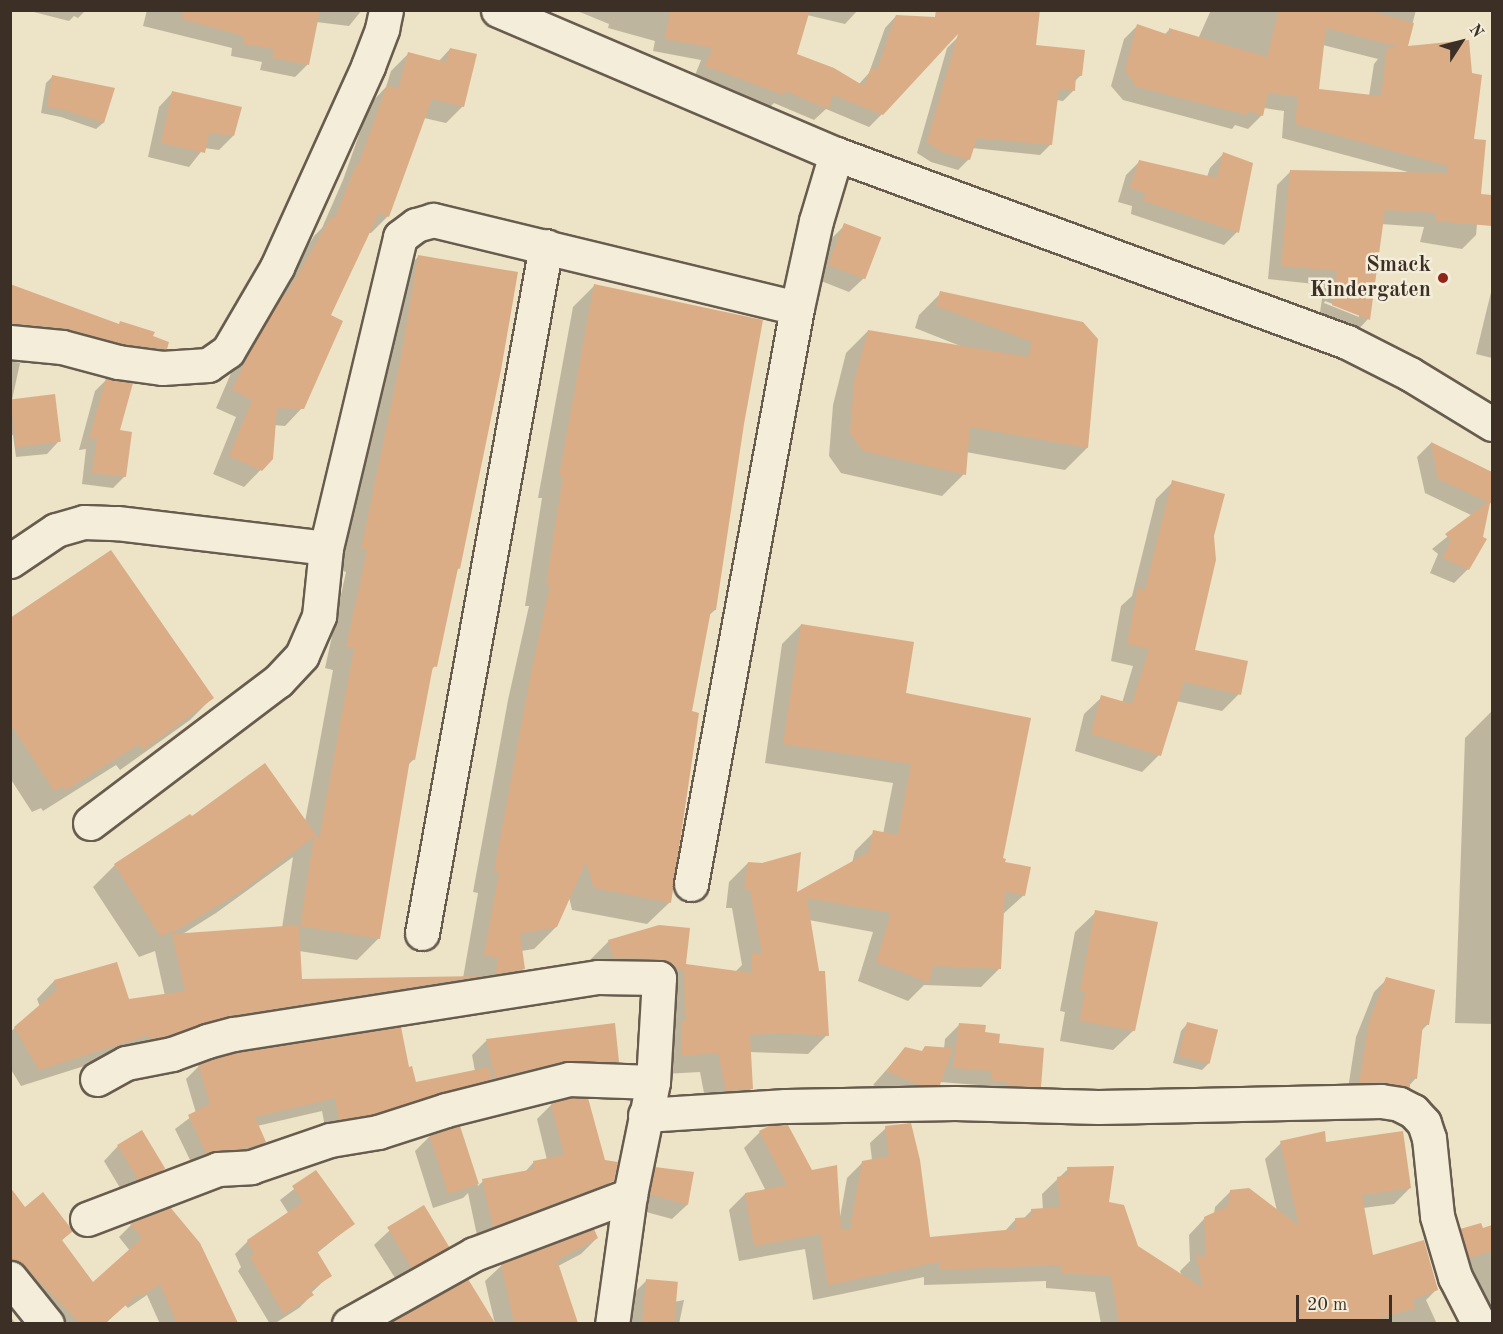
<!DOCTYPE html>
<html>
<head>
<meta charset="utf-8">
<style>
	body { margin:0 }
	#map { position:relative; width:1503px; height:1334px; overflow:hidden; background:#ede3c6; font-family:"Old Standard TT",serif }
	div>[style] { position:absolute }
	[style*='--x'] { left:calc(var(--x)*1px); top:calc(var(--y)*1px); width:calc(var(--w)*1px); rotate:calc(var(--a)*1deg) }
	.shadow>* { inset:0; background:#0003 }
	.building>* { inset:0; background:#daad87; transform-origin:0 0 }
	.roads { filter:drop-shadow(2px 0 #685c4e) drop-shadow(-2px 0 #685c4e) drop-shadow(0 2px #685c4e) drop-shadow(0 -2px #685c4e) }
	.minor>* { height:33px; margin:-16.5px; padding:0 16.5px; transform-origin:16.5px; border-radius:16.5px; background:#f3edda }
	.tertiary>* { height:33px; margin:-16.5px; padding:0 16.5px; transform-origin:16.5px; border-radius:16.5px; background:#f3edda }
	.dots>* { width:16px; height:16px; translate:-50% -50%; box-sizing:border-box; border:3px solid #f3edda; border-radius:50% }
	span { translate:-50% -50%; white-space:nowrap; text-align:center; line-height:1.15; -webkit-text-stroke:5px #f3edda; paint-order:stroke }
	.poi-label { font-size:22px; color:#3c2f26; font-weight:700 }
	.right { translate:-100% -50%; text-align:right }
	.frame { position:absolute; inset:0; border:12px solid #3c2f26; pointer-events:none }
	.north { position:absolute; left:1431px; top:12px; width:60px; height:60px; -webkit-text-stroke:4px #f3edda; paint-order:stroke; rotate:54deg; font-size:16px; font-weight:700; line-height:24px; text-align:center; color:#3c2f26 }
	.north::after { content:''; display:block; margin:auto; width:21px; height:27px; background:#3c2f26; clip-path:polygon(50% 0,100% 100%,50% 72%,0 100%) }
	.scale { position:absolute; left:1296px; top:1295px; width:96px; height:27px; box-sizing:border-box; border:3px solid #3c2f26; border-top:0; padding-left:8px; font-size:18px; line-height:21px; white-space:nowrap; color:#3c2f26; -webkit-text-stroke:4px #f3edda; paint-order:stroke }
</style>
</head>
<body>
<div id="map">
	<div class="shadow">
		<i style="clip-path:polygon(26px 10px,86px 10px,78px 18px,74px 16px,69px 21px)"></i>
		<i style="clip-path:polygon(147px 10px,362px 10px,349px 26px,316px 22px,307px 65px,295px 77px,260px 70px,262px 62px,231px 56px,232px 48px,143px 26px)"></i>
		<i style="clip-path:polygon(575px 10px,858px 10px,845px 24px,807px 15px,795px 55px,859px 84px,869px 73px,885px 28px,897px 15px,882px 114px,869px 127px,826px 109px,814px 120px,774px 103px,770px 107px,748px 100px,694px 78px,701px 60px,653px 51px,655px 41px,608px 28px,609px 24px)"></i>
		<i style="clip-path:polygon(evenodd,1211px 10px,1416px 10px,1406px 48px,1472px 141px,1485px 142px,1476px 235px,1462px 249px,1420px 242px,1424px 227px,1381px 224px,1368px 319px,1355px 333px,1319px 319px,1324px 285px,1268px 279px,1277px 185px,1291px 171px,1408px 172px,1282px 138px,1284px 111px,1264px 108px,1262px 115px,1248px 129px,1235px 125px,1232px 129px,1123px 100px,1111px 86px,1124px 39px,1138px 25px,1164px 35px,1169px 30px,1198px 39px,1211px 10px,1323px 45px,1378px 59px,1374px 64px,1369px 96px,1317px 90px,1323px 45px,1211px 10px,1325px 301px,1359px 314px,1359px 317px,1324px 303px,1325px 301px)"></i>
		<i style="clip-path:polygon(957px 38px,1034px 46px,1081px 75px,1074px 82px,1073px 91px,1063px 101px,1056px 100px,1051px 144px,1040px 155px,972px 148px,969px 159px,958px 170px,931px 162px,917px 153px,947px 48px)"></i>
		<i style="clip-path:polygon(450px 49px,463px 106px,446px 123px,424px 118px,388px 216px,371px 233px,368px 233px,329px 316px,302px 408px,285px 426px,274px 425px,272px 458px,244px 487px,213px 474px,236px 417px,216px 408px,232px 371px,266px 312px,275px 304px,314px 236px,322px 228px,343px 180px,370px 104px,386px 87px,391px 71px,408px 54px,438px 62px)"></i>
		<i style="clip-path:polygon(53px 76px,113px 89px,103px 123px,96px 129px,61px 117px,41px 113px,46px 83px)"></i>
		<i style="clip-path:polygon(173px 92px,233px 136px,219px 150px,204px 148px,189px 167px,148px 157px,159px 107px)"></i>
		<i style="clip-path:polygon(1223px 154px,1237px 232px,1224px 245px,1131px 214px,1132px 206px,1118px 202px,1126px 175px,1140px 161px,1207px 177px,1210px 168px)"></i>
		<i style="clip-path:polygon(845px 225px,864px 278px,849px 292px,816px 279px,830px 240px)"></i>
		<i style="clip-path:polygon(evenodd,418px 257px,459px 568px,455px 572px,435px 666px,430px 671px,414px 759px,408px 765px,379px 938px,357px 960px,299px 951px,301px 981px,463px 978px,478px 893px,473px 892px,508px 700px,529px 606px,525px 606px,542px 498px,538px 498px,573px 307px,595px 285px,742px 424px,715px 610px,708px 616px,690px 713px,669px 903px,647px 924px,572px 910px,569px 897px,556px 927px,534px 949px,521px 951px,523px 969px,502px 991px,475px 995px,476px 979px,462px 993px,132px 1051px,21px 1086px,10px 1068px,10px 1032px,40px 1007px,37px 999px,54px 981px,128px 1001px,165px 996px,155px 951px,139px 957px,93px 887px,115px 865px,190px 816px,305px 822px,333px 670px,325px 668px,346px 572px,340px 570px,380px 380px,396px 279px,418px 257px,293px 857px,282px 928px,181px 935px,216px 913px,293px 857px)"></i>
		<i style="clip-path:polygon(10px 285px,152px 337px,166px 348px,154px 359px,10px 335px)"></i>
		<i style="clip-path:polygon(1492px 288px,1492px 358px,1476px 354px)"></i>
		<i style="clip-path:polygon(941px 293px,1096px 339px,1087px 448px,1065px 470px,966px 452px,964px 474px,942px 496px,841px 473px,829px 456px,833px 405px,846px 353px,868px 331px,963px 347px,915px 328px,919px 315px)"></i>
		<i style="clip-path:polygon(10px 361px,20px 363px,12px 400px,59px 441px,47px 454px,16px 457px,13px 435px,10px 435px)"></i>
		<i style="clip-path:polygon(106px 380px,125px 476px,113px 488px,82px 484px,86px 449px,79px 450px,95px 391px)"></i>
		<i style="clip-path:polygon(1431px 443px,1492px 474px,1492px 492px,1481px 538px,1468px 569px,1454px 583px,1430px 573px,1438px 554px,1432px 549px,1473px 516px,1425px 493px,1417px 457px)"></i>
		<i style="clip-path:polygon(1173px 482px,1213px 536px,1193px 651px,1239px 694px,1222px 711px,1176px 701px,1159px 755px,1142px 772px,1075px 751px,1084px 714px,1102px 697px,1122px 703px,1133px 666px,1111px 661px,1121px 606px,1132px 596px,1156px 499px)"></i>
		<i style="clip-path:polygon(10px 619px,212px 698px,190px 720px,120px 770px,116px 765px,43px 811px,41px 808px,32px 812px,10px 778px)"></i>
		<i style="clip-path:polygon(801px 625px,905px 694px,1024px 895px,1003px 914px,1000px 968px,981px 987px,924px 985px,908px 1001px,858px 981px,873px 932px,809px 920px,827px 1035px,808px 1054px,750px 1052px,751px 1089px,732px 1108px,707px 1109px,700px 1072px,664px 1074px,666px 988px,595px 977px,590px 960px,609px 941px,685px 965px,735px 972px,742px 965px,732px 908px,726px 908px,729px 882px,748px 863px,796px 895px,852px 863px,855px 851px,874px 832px,883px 834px,893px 783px,765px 763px,782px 644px)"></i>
		<i style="clip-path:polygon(1492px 711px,1492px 1024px,1455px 1023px,1465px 738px)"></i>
		<i style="clip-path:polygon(1096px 912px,1134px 1030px,1113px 1050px,1060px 1041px,1065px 1012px,1060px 1011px,1075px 932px)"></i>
		<i style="clip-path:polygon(1387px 979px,1428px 1024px,1421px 1031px,1416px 1078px,1395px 1101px,1347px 1095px,1356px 1037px,1374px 992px)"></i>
		<i style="clip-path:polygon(1187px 1024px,1209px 1063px,1202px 1070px,1173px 1063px,1181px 1031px)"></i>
		<i style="clip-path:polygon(613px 1025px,618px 1061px,603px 1076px,326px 1132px,322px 1111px,257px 1126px,265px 1142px,251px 1155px,193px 1166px,175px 1129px,196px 1113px,186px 1079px,199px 1066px,407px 1069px,415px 1084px,475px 1071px,472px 1055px,486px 1041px)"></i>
		<i style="clip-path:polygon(959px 1025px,983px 1033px,1040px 1086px,1026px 1100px,977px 1093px,978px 1085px,940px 1082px,924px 1099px,904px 1099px,873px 1085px,905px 1049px,922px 1052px,944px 1049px,945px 1039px)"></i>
		<i style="clip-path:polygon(552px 1104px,603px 1162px,612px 1180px,597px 1195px,478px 1240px,468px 1193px,463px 1198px,433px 1208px,415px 1151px,429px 1137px,459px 1128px,478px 1186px,483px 1181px,524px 1173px,533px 1163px,547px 1160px,537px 1119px)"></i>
		<i style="clip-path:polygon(886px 1128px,928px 1239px,1004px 1232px,1016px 1219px,1023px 1219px,1032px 1210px,1043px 1210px,1042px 1194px,1068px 1169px,1107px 1203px,1137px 1247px,1182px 1276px,1180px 1271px,1190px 1261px,1189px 1235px,1205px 1218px,1214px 1214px,1215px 1207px,1231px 1191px,1277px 1211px,1265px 1159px,1281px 1143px,1325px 1144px,1410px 1188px,1394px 1204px,1363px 1208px,1372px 1257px,1436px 1290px,1426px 1300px,1437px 1324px,1101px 1324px,1095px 1292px,1046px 1288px,1046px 1281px,924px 1285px,924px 1277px,813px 1300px,805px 1249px,739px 1261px,729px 1210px,745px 1194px,766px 1191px,744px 1148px,760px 1132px,811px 1172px,840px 1217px,847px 1178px,863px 1162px,872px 1160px,870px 1143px)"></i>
		<i style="clip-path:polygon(118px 1146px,163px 1169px,148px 1184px,123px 1193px,104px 1161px)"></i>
		<i style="clip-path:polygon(655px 1168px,687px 1205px,672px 1219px,635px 1209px,641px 1183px)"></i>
		<i style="clip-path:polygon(316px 1172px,353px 1224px,317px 1253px,330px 1275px,311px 1293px,312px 1295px,299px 1308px,274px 1324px,270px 1324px,238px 1271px,241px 1267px,235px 1254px,248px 1241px,289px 1214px,280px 1200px)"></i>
		<i style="clip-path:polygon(423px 1208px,447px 1246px,432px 1261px,397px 1281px,374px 1245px,389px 1231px)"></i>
		<i style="clip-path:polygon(170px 1209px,199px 1244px,236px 1324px,160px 1324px,147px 1295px,128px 1308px,125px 1305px,105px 1324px,56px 1324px,10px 1274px,10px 1221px,71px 1231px,61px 1241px,92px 1284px,130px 1251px,119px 1237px,131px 1225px)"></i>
		<i style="clip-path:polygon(1492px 1227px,1492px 1322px,1448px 1243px,1461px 1230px,1482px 1230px)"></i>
		<i style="clip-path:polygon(597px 1238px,581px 1254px,558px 1266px,576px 1324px,495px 1324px,485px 1281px,502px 1265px)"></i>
		<i style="clip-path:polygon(647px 1280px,674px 1302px,684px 1300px,679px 1324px,621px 1324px,632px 1295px)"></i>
		<i style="clip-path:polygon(468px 1281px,493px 1324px,398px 1324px,406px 1315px)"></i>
		<i style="clip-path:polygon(10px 1316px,16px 1324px,10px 1324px)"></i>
	</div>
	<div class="building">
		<i style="clip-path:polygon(183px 10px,320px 10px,309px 65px,272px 58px,274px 49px,243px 44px,244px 36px,182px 19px)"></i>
		<i style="clip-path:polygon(670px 10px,810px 10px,797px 54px,834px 68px,864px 86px,871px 68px,877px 70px,896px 15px,935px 17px,936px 10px,1040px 10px,1036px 45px,1085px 50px,1082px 76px,1076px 75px,1075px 91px,1059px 89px,1052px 145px,977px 138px,970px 160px,942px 152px,927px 142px,958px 34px,883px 115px,833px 95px,828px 109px,785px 91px,784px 95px,705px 66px,712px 48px,665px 39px)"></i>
		<i style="clip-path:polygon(evenodd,1279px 10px,1367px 10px,1414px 23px,1408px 46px,1469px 40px,1472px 73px,1482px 75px,1474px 139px,1486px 140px,1481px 194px,1492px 195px,1492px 226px,1435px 221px,1437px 213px,1385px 210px,1370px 320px,1332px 305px,1337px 271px,1281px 266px,1290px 170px,1447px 173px,1448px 166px,1295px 124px,1298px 97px,1268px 93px,1263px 116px,1248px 111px,1247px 115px,1137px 87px,1125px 71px,1137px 24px,1169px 35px,1169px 28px,1267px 57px,1279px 10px,1326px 28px,1399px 47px,1387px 48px,1381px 96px,1319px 89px,1326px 28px)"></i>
		<i style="clip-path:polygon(450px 48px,477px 54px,464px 107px,432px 99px,389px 217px,379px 213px,331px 315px,343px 321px,304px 409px,277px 408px,273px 459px,262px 471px,229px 456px,252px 400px,232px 390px,249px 353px,283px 293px,286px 295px,331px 217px,335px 218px,356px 165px,358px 166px,387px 85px,398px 89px,408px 52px,446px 62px)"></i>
		<i style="clip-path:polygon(52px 75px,115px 88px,104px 123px,68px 111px,47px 106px)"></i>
		<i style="clip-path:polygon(172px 91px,242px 107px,234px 136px,209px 133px,205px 153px,161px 143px)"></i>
		<i style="clip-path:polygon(1223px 152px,1253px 163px,1239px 233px,1144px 201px,1145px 193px,1130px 188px,1139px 160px,1217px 178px)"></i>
		<i style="left:844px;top:223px;width:40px;height:45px;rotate:21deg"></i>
		<i style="clip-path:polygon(418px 255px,518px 272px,501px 370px,460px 569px,458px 568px,437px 667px,433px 666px,415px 760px,410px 759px,380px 939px,300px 926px,314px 837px,240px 892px,172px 933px,171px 931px,161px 937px,114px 864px,190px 814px,192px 816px,265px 763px,319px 839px,354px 648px,346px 647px,367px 550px,361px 549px,401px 357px)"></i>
		<i style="clip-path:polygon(10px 284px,119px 324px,120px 321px,155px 332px,153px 336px,169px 342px,167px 349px,122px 344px,64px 328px,10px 323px)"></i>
		<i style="clip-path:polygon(594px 284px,763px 320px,744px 424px,716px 610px,711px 610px,692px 711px,699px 713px,671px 903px,594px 888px,586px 862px,557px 927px,520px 934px,525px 969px,496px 974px,497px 958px,484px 955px,499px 872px,494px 871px,530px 678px,550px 585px,546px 584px,563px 477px,559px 476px)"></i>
		<i style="clip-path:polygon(940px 291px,1083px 322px,1098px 339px,1088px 448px,970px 427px,966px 475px,863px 451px,850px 433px,854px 382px,868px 330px,1028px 357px,1032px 342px,936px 306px)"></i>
		<i style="clip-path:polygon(106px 378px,133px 383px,120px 430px,132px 432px,126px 477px,92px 473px,97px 438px,89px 439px)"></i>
		<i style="left:55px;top:394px;width:48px;height:45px;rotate:83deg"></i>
		<i style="clip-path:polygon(1431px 442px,1492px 472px,1492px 504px,1490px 503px,1483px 537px,1487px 539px,1469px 570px,1443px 558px,1451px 540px,1445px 534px,1488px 502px,1438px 479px)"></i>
		<i style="clip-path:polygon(1172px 480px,1225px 494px,1214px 536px,1216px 560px,1195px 650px,1248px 661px,1241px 695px,1184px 682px,1161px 756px,1091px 734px,1101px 695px,1132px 704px,1149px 649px,1127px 644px,1138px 588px,1145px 590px)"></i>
		<i style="clip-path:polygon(111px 550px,214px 698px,143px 750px,139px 744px,66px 790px,63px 787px,54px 791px,10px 723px,10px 618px)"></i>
		<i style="clip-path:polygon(801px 624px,914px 642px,906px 693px,1031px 718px,1003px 858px,1006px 859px,1005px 862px,1031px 867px,1025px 896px,1005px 891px,1001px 969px,933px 966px,929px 983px,876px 962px,891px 913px,807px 898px,819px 971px,825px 971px,829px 1036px,782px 1033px,750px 1035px,753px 1089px,726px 1091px,718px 1053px,682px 1056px,681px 1022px,685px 1022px,684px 970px,675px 968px,668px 962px,660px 959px,613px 958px,608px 940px,659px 925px,690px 928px,686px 964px,752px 973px,751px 954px,762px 953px,750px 890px,744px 889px,748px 862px,762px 863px,801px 852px,797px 892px,869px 852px,873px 830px,898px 835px,911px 764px,783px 744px)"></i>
		<i style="clip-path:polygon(1095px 910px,1158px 922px,1135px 1031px,1080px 1021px,1085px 992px,1080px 991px)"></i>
		<i style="clip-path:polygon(299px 925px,302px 979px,481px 976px,229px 1016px,167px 1036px,150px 1039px,149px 1035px,39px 1070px,14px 1027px,57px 990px,54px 980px,117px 962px,129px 999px,185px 991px,172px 934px)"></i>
		<i style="clip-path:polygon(1386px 977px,1435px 990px,1429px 1025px,1423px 1024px,1417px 1079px,1410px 1077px,1410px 1088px,1384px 1082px,1359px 1083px,1369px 1022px)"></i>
		<i style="left:1187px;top:1022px;width:32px;height:35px;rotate:14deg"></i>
		<i style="clip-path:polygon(615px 1023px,619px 1062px,565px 1061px,495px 1078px,486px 1039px)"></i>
		<i style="clip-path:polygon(959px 1023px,986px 1025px,985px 1032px,1000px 1034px,999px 1043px,1044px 1048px,1041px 1087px,1006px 1086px,1007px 1082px,990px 1080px,992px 1071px,953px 1068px)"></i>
		<i style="clip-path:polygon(401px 1027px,409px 1067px,412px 1066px,416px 1082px,489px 1067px,492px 1079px,374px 1114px,339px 1120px,335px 1098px,255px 1117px,266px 1142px,247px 1148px,206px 1153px,188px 1115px,210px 1104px,198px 1064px,238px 1052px)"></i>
		<i style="clip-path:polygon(925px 1046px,953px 1048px,940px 1085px,919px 1085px,886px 1071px,905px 1047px,922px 1051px)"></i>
		<i style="clip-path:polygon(571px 1098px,588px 1098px,605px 1160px,618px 1162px,614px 1181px,493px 1227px,482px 1179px,534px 1169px,533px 1161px,564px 1155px,551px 1103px)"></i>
		<i style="clip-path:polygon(911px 1123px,920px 1160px,930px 1237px,1016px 1229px,1015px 1218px,1031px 1217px,1031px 1209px,1060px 1207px,1057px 1177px,1068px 1175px,1067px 1167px,1114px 1166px,1109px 1202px,1124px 1205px,1138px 1246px,1203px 1288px,1196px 1253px,1206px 1259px,1204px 1217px,1228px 1206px,1230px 1190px,1249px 1188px,1299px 1226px,1280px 1141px,1325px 1131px,1326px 1142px,1403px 1131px,1411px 1188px,1362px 1195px,1373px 1255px,1424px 1240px,1438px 1290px,1412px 1300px,1416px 1308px,1380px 1318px,1382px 1323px,1119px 1323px,1111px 1276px,1061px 1273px,1061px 1265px,939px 1270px,939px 1262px,828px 1285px,820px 1234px,754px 1246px,745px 1193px,787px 1185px,759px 1131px,769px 1126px,788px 1125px,812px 1170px,837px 1165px,841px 1230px,850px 1230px,862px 1161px,889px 1156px,885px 1126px)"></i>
		<i style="left:460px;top:1126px;width:61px;height:32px;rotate:72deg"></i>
		<i style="left:142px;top:1130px;width:45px;height:29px;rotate:59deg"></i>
		<i style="clip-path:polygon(655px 1167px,694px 1172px,688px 1205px,649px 1194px)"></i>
		<i style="clip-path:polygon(316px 1170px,355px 1224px,317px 1251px,332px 1276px,310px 1290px,314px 1295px,284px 1314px,250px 1257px,254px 1254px,247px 1240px,303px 1202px,292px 1186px)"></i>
		<i style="clip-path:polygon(10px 1187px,25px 1207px,43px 1192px,73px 1231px,62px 1240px,93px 1282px,142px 1238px,130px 1224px,170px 1207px,200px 1243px,238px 1323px,177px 1323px,160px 1284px,141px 1297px,139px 1294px,105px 1323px,80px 1323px,24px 1266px,10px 1260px)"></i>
		<i style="left:424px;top:1205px;width:49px;height:43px;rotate:59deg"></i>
		<i style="clip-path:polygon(1481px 1223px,1483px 1228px,1492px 1225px,1492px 1251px,1469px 1258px,1460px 1229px)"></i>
		<i style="clip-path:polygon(594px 1229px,598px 1238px,557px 1260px,578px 1323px,514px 1323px,501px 1264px)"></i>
		<i style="clip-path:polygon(468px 1279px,495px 1323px,388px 1323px)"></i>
		<i style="left:646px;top:1279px;width:32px;height:44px;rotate:5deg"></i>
	</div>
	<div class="roads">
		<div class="minor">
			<i style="--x:10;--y:342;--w:52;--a:5.5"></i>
			<i style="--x:62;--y:347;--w:58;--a:15"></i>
			<i style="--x:118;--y:362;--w:44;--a:7.8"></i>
			<i style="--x:162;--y:368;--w:46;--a:-3.7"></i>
			<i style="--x:208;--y:365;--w:24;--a:-35"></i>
			<i style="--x:228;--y:351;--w:97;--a:-59.7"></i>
			<i style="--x:277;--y:267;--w:221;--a:-65.6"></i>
			<i style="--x:368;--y:66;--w:40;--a:-69"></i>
			<i style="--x:382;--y:29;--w:19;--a:-78"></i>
			<i style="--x:10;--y:561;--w:55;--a:-34"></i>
			<i style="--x:56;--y:530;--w:29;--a:-16"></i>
			<i style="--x:84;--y:522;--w:33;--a:2"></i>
			<i style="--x:117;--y:523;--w:210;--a:6.8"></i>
			<i style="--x:90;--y:823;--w:236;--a:-37.1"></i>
			<i style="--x:278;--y:681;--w:35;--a:-47"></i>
			<i style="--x:302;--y:655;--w:43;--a:-66.4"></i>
			<i style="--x:319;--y:616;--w:68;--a:-84.1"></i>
			<i style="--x:326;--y:548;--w:320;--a:-76.6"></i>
			<i style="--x:400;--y:237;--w:20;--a:-37"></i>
			<i style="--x:416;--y:225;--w:18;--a:-16"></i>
			<i style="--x:433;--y:220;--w:374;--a:13.6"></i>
			<i style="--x:691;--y:884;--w:586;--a:-79.57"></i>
			<i style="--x:797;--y:308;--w:89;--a:-77.7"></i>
			<i style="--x:816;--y:221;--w:70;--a:-73.4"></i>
			<i style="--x:422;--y:933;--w:698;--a:-79.77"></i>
			<i style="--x:97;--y:1079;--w:33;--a:-29"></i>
			<i style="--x:126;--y:1063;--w:47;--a:-11.1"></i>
			<i style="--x:172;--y:1054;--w:37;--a:-20"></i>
			<i style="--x:207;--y:1041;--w:28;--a:-15"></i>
			<i style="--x:234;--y:1034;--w:368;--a:-8.9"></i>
			<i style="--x:598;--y:977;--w:61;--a:0.9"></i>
			<i style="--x:659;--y:978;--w:104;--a:93.3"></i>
			<i style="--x:653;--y:1082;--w:115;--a:101.5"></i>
			<i style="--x:630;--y:1195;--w:130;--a:97.9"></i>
			<i style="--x:645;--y:1115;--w:141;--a:-3.7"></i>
			<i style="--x:786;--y:1106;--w:169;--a:-1"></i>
			<i style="--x:955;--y:1103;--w:143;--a:1.6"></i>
			<i style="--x:1098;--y:1107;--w:283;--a:-1.2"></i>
			<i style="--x:1381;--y:1101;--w:18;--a:9"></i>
			<i style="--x:1399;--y:1104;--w:16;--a:27"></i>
			<i style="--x:1413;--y:1111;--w:16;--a:47"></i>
			<i style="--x:1424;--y:1123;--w:16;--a:72"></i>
			<i style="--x:1429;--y:1138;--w:78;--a:84.1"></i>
			<i style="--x:1437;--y:1216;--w:64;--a:73.6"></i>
			<i style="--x:1455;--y:1277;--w:53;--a:62.9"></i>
			<i style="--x:87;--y:1219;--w:140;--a:-20.9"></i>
			<i style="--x:218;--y:1169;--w:33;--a:-3"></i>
			<i style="--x:251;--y:1167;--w:83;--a:-18.9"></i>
			<i style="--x:330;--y:1140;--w:49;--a:-9.5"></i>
			<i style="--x:378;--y:1132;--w:71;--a:-17.9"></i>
			<i style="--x:446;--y:1110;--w:127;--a:-14.1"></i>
			<i style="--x:569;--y:1079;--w:84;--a:2"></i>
			<i style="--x:10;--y:1278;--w:59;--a:51.2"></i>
			<i style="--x:349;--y:1324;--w:143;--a:-29.2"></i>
			<i style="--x:474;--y:1254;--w:167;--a:-20.7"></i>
		</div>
		<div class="tertiary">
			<i style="--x:498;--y:10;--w:367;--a:23.1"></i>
			<i style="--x:836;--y:154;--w:544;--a:20.2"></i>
			<i style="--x:1347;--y:342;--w:71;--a:26.9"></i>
			<i style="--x:1410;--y:374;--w:96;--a:31.4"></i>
		</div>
	</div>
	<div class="dots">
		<i style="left:1443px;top:278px;background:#8f2418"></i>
	</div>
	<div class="poi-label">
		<span class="right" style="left:1431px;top:278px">Smack<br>Kindergaten</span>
	</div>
	<div class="frame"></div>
	<div class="north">N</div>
	<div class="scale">20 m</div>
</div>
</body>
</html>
